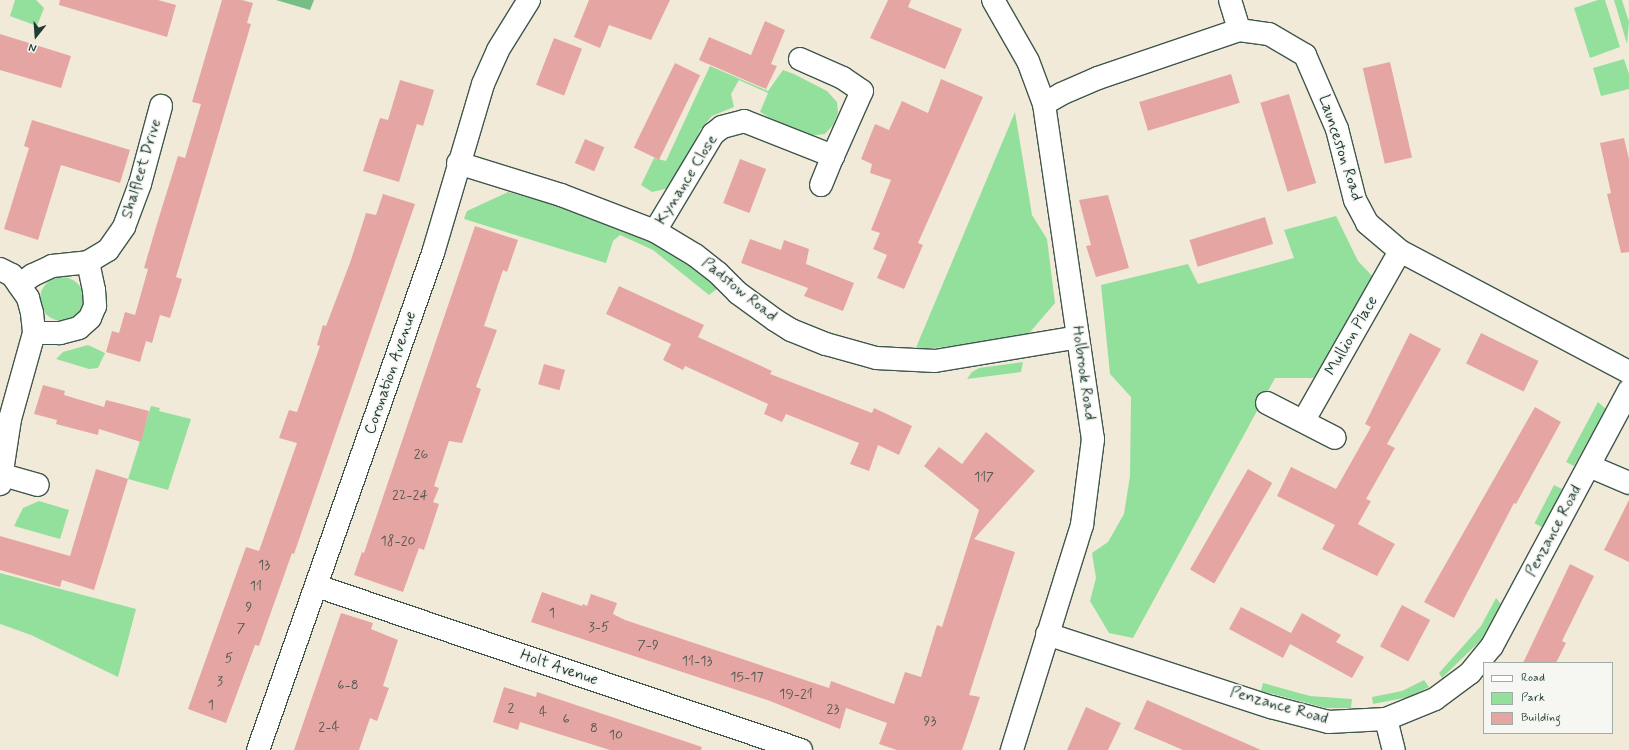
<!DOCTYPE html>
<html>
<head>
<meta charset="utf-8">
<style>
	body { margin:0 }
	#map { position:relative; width:1629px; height:750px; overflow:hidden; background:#f2ead8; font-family:Mynerve,sans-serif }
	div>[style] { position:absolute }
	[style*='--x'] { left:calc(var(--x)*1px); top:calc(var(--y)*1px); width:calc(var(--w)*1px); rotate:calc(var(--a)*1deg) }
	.green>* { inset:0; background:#93e09d; transform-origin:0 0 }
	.round { border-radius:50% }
	.forest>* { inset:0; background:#76be84 }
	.building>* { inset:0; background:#e5a6a3; transform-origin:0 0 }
	.roads { filter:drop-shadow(1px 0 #3f574d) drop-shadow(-1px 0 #3f574d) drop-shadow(0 1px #3f574d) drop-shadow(0 -1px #3f574d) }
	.minor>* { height:22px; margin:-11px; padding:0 11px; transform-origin:11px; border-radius:11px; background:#fff }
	span { translate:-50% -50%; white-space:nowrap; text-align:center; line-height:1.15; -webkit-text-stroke:3.5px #f6f6f2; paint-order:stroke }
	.number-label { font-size:14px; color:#505750 }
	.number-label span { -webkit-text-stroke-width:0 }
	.street-label { font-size:16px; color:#1f3d34 }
	.legend { position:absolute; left:1483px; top:662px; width:130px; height:72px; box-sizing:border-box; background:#f6f6f2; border:1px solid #a0aca6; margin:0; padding:5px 7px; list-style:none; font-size:12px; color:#1f3d34 }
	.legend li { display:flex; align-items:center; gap:8px; height:20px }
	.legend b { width:20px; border:1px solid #a0aca6 }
	.north { position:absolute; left:16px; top:16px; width:40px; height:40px; -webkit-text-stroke:3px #f6f6f2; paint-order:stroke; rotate:197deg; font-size:11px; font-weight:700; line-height:16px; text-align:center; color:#1f3d34 }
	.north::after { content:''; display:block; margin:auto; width:14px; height:18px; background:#1f3d34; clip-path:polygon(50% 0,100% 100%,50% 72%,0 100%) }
</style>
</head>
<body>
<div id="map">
	<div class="green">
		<i style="clip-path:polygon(15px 0,36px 0,44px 8px,37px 26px,10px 16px)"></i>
		<i style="clip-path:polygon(1598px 0,1605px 0,1620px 47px,1590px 58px,1574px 8px)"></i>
		<i style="clip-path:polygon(1614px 0,1622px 0,1629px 22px,1627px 44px)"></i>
		<i style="clip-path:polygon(1624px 59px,1629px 74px,1629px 89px,1601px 96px,1593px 68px)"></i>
		<i style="clip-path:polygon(710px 66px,768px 91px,783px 70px,794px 74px,827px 91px,837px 102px,838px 113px,833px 125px,825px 134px,809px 136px,789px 129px,760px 112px,768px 93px,739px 80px,731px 94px,734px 107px,712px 116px,700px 130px,693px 150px,669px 188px,652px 192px,641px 185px,654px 158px,666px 161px)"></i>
		<i style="clip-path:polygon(1015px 112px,1032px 215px,1047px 239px,1055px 303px,1025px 338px,915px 350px)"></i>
		<i style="clip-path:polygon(508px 192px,614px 221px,672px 250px,718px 288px,709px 295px,653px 250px,620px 235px,613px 241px,606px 263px,464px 219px,467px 211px)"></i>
		<i style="clip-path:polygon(1336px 216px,1358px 261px,1376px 280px,1327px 366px,1313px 378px,1275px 378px,1133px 638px,1109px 633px,1090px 601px,1096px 578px,1092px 553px,1108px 542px,1124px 514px,1130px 476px,1131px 397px,1110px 374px,1101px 285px,1188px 264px,1198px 284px,1294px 258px,1284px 230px)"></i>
		<i class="round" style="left:40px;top:277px;width:44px;height:44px"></i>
		<i style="clip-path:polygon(88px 345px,105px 353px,98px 368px,89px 369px,56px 359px,63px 352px)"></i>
		<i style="clip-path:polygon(1023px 362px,1021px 372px,967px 379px,972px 372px,979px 368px)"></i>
		<i style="clip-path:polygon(1598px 402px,1606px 409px,1574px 466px,1566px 462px)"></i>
		<i style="clip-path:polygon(151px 406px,160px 408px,159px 411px,191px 419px,168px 490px,128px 479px)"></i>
		<i style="left:1554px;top:485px;width:9px;height:43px;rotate:27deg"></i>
		<i style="clip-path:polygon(39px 501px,69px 510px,60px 539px,14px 526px,23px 508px)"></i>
		<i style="clip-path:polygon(0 573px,136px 609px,118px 677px,31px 635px,0 624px)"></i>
		<i style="clip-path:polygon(1496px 598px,1501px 604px,1481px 640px,1442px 678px,1439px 673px,1481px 626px)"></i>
		<i style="clip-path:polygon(1424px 680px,1429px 687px,1409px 697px,1373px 704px,1372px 697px,1402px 691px)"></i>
		<i style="clip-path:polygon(1263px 683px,1310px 696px,1352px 699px,1351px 708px,1326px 708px,1261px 691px)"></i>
	</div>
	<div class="forest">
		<i style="clip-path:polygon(276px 0,314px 0,310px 10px)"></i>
	</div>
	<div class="building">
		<i style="clip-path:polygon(60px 0,158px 0,176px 5px,167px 37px,59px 5px)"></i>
		<i style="clip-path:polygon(222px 0,242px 0,253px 3px,247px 23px,251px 24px,176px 277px,182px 279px,170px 318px,160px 315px,152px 343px,146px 341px,140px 362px,106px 352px,112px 331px,119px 333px,125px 312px,135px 315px,148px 269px,144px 268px,156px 227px,178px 156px,185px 158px,201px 104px,192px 102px)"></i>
		<i style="clip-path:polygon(589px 0,670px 0,651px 40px,609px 25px,600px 48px,574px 37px)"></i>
		<i style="clip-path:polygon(888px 0,911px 0,908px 7px,962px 29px,945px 69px,870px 38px)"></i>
		<i style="clip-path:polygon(765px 21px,785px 30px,771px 64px,777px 66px,766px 89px,699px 60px,709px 37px,751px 55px)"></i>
		<i style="clip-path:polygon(0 34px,71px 56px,61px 88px,0 70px)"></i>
		<i style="left:554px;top:38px;width:30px;height:50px;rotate:21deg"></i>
		<i style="left:1390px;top:62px;width:98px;height:28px;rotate:77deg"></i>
		<i style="left:675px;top:63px;width:28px;height:94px;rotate:26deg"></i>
		<i style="left:1231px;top:74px;width:30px;height:96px;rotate:73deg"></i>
		<i style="clip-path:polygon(941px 79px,983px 97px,918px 243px,923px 245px,904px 289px,877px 278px,887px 255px,873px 249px,880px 233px,871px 230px,891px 180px,870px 173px,872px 164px,861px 159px,875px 124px,889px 130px,902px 101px,928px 113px)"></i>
		<i style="clip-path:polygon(400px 80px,434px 90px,423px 126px,417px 124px,399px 182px,363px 171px,380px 118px,388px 120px)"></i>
		<i style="left:1289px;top:94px;width:93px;height:30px;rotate:73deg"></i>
		<i style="clip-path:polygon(32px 120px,130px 150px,120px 183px,61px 165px,38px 240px,4px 229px,29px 148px,24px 146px)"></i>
		<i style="clip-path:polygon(1624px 138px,1629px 159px,1629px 252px,1621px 253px,1607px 194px,1611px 193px,1600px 143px)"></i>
		<i style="left:585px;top:139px;width:21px;height:26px;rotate:23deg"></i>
		<i style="left:740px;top:159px;width:28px;height:47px;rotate:21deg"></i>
		<i style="clip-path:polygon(383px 194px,415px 204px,294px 554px,292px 553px,259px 646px,255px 645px,226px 723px,188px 709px,246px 547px,259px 551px,297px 443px,279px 438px,289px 410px,297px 412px,320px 346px,317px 345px,323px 325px,326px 326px,351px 260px,366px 213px,376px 215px)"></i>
		<i style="clip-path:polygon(1108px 195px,1129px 268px,1096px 277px,1086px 246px,1091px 245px,1079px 200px)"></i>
		<i style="left:1265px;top:217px;width:28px;height:79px;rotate:73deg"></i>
		<i style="clip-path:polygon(475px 226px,518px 240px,507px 272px,503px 270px,484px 326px,497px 330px,476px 387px,481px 389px,462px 443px,449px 441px,434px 486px,439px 488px,433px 502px,439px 504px,424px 550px,419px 548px,403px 592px,354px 575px,362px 552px,364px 553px)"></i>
		<i style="clip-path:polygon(750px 239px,781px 250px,784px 240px,809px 249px,806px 264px,854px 283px,843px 311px,804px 296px,808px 288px,741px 263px)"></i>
		<i style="clip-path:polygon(619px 286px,704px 325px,698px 337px,772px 371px,770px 374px,872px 413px,874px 408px,912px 426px,899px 455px,878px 445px,869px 471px,850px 464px,859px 443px,786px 414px,782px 422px,764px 414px,768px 404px,685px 366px,683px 370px,663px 360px,671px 344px,606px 314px)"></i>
		<i style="clip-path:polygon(1410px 333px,1441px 349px,1387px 444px,1395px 448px,1366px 499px,1371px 501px,1358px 524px,1395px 544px,1377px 576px,1322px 549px,1335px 525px,1277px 496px,1291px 467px,1336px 489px,1371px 427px,1365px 424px)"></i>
		<i style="left:1481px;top:333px;width:64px;height:34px;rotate:26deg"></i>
		<i style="left:544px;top:364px;width:22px;height:21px;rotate:16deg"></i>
		<i style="clip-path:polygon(43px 385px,65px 391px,64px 395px,104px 407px,106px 400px,149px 411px,141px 442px,99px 429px,98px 435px,56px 424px,57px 420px,34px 414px)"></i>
		<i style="clip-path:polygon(1535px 407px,1561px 422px,1516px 504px,1514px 503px,1454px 618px,1424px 602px)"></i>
		<i style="clip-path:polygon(986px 432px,1035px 471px,974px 539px,1015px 552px,969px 695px,980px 697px,962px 750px,897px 750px,879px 744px,887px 723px,846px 708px,840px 729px,770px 701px,531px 622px,542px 592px,582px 606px,583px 604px,587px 606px,591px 594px,617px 603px,613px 614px,625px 620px,829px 688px,831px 681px,894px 704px,905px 672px,921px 677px,937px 625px,942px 627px,979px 510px,924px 466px,939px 447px,962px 464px)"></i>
		<i style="clip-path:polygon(96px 469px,128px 479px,94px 590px,62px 580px,60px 587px,0 570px,0 536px,70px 556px)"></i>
		<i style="left:1248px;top:469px;width:28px;height:116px;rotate:30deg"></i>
		<i style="clip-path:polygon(1629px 500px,1629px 562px,1604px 550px)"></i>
		<i style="clip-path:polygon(1570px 564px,1594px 576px,1562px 641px,1566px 643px,1556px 663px,1523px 663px)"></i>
		<i style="left:1402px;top:605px;width:32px;height:47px;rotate:28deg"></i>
		<i style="clip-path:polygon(1241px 607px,1291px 633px,1302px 613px,1341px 635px,1336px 642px,1364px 657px,1352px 678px,1290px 644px,1283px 658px,1229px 629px)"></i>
		<i style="clip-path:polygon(341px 613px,373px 623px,371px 629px,398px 640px,383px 686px,389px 688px,377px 721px,370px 718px,359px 750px,294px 750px)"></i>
		<i style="clip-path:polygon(504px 687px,536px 697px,537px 692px,702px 747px,701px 750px,610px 750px,520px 722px,518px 730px,493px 722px)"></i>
		<i style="clip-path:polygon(1147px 700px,1261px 750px,1183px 750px,1134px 729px)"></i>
		<i style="clip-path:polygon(1086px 707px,1121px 723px,1108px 750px,1067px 750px)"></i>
	</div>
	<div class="roads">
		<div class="minor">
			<i style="--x:993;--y:0;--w:70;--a:60.2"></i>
			<i style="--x:1028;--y:61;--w:46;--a:69.6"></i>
			<i style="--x:1044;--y:104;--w:339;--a:81.7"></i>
			<i style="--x:1093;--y:439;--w:87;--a:97.3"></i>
			<i style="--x:1082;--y:525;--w:236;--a:107.3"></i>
			<i style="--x:1230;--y:0;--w:31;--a:73"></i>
			<i style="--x:1044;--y:104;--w:20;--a:-30"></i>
			<i style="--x:1061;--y:94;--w:40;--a:-23.4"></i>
			<i style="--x:1098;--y:78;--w:149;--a:-18.8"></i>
			<i style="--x:1239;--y:30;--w:30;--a:8"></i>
			<i style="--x:1269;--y:34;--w:42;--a:30.3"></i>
			<i style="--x:1305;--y:55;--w:81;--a:66.6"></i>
			<i style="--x:1337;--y:129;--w:73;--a:75.8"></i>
			<i style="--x:1355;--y:200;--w:26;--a:62"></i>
			<i style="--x:1367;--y:223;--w:43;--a:40.3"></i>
			<i style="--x:1400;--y:251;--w:259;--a:27.9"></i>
			<i style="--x:458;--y:163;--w:108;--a:17.3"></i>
			<i style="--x:561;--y:195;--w:101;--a:21"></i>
			<i style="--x:655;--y:231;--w:47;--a:31"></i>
			<i style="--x:695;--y:255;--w:29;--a:38"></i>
			<i style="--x:718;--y:273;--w:28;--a:45"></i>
			<i style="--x:738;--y:293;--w:46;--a:36.1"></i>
			<i style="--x:775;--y:320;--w:19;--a:32"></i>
			<i style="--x:791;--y:330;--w:38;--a:22"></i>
			<i style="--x:826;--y:344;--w:52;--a:15.6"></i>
			<i style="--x:876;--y:358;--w:59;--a:2.9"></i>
			<i style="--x:935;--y:361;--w:145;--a:-9.5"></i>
			<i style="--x:821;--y:185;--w:31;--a:-68"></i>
			<i style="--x:655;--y:231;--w:113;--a:-59.1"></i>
			<i style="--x:713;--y:134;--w:11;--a:-38"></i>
			<i style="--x:722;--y:127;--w:23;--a:-15"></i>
			<i style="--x:744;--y:121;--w:96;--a:21.5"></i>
			<i style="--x:833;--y:156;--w:71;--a:-66"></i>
			<i style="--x:862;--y:91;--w:23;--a:-146"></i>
			<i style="--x:843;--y:78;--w:47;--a:-156.2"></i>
			<i style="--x:88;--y:262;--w:23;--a:-31"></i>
			<i style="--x:108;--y:250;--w:28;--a:-55"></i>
			<i style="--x:124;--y:227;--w:46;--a:-69.6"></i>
			<i style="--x:140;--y:184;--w:81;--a:-74.9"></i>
			<i style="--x:0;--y:269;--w:13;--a:27"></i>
			<i style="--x:12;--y:275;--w:28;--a:55"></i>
			<i style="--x:28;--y:298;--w:16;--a:75"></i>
			<i style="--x:32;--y:313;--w:20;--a:84"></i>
			<i style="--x:34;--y:333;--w:89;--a:105.6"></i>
			<i style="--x:10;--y:419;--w:66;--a:98.7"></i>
			<i style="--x:19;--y:285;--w:17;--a:-36"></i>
			<i style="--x:33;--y:275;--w:21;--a:-25"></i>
			<i style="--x:52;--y:266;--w:36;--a:-6"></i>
			<i style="--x:88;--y:262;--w:29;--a:78"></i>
			<i style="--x:94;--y:290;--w:16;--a:86"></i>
			<i style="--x:95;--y:306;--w:13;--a:113"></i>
			<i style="--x:90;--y:318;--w:15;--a:138"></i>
			<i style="--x:79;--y:328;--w:20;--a:165"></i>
			<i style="--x:60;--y:333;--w:26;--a:180"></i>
			<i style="--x:1267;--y:403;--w:76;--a:27.2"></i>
			<i style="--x:1304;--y:420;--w:194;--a:-60.4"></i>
			<i style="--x:1589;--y:466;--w:43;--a:23"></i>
			<i style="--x:3;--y:475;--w:36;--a:16"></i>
			<i style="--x:317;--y:586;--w:511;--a:18.72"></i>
			<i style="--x:1047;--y:634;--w:236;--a:18.1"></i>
			<i style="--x:1271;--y:707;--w:59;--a:14.7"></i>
			<i style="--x:1328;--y:722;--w:58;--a:-3"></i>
			<i style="--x:1386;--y:719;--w:53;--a:-22.2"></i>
			<i style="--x:1435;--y:699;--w:44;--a:-36.6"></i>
			<i style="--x:1470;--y:673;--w:35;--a:-51"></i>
			<i style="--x:1492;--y:646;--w:290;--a:-61.8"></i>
			<i style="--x:1386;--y:719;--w:32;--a:76"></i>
			<i style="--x:258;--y:750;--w:527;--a:-70.6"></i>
			<i style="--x:433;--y:253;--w:176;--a:-73.5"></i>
			<i style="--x:483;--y:84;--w:37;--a:-66"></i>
			<i style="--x:498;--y:50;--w:59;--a:-58.2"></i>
		</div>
	</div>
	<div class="number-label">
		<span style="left:421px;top:454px">26</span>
		<span style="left:984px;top:477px">117</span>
		<span style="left:410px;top:495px">22-24</span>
		<span style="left:398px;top:541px">18-20</span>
		<span style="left:264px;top:565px">13</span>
		<span style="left:256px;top:586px">11</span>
		<span style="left:249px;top:607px">9</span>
		<span style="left:552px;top:613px">1</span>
		<span style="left:599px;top:627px">3-5</span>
		<span style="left:241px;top:628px">7</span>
		<span style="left:648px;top:645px">7-9</span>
		<span style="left:229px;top:658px">5</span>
		<span style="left:697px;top:661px">11-13</span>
		<span style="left:747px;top:677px">15-17</span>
		<span style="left:220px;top:681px">3</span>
		<span style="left:348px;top:685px">6-8</span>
		<span style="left:796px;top:694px">19-21</span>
		<span style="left:211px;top:705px">1</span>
		<span style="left:511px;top:708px">2</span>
		<span style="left:833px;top:709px">23</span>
		<span style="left:543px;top:712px">4</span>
		<span style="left:566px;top:719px">6</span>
		<span style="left:930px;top:721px">93</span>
		<span style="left:329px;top:727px">2-4</span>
		<span style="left:594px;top:728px">8</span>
		<span style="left:616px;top:735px">10</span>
	</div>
	<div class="street-label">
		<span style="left:1340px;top:148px;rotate:72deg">Launceston Road</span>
		<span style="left:142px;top:169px;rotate:-73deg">Shalfleet Drive</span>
		<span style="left:687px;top:180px;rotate:-58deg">Kynance Close</span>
		<span style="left:739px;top:290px;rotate:39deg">Padstow Road</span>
		<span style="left:1352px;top:336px;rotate:-60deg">Mullion Place</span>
		<span style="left:391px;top:373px;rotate:-71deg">Coronation Avenue</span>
		<span style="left:1083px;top:373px;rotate:82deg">Holbrook Road</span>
		<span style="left:1554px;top:531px;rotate:-62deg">Penzance Road</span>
		<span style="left:559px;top:668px;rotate:19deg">Holt Avenue</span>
		<span style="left:1279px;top:706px;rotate:16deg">Penzance Road</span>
	</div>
	<ul class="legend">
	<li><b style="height:5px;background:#fff"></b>Road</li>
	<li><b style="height:11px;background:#93e09d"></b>Park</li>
	<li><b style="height:11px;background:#e5a6a3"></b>Building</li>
	</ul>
	<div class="north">N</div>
</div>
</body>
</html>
